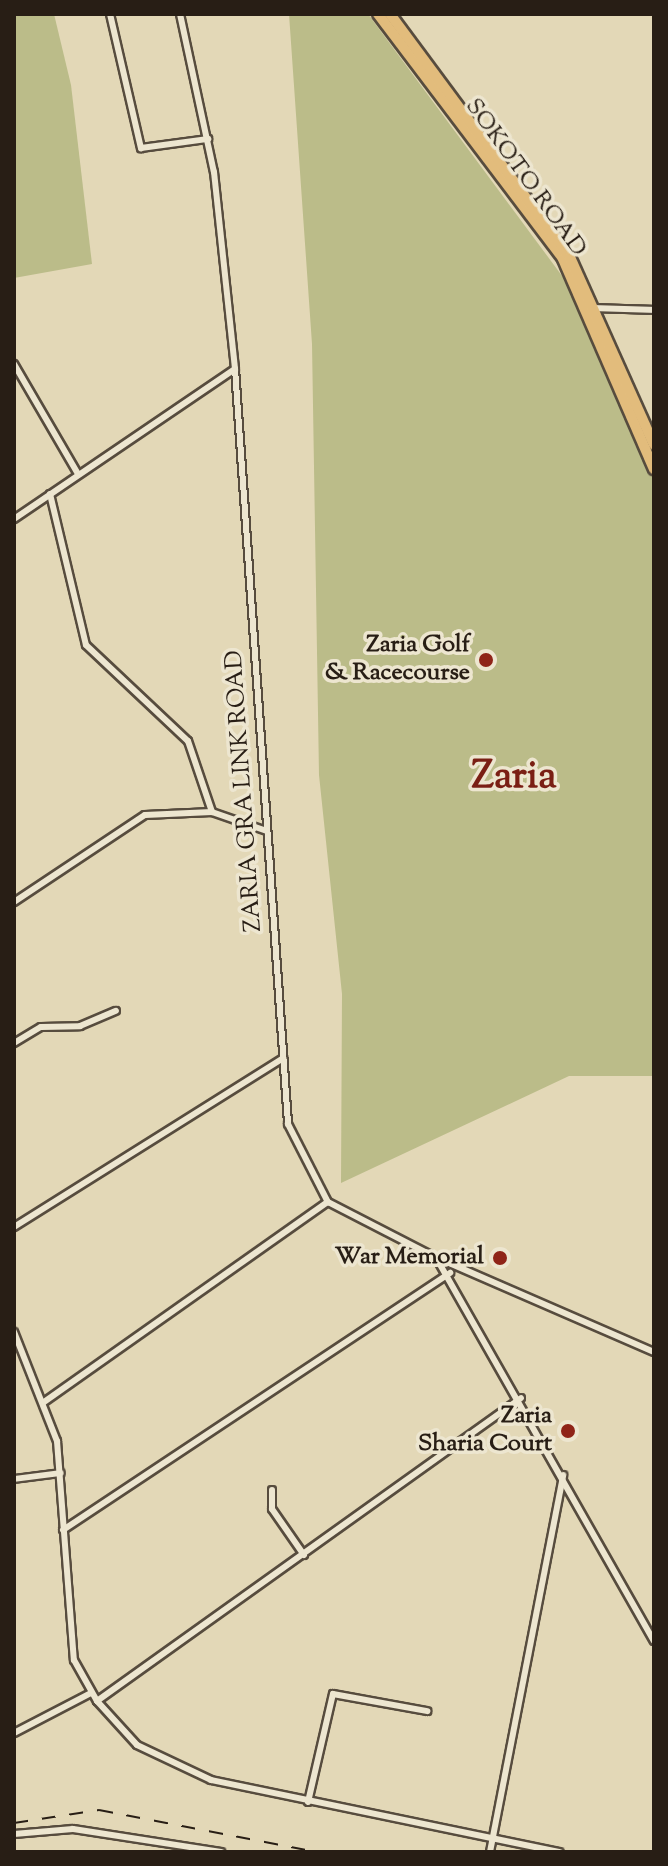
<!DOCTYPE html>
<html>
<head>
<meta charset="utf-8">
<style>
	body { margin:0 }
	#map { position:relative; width:668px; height:1866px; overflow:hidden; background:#e3d8b7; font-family:"Sorts Mill Goudy",serif }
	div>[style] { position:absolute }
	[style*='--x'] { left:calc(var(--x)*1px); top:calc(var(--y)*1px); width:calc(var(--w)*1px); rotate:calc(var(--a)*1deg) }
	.green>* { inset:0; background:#bbbc89 }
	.roads { filter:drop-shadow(2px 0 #574c3e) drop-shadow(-2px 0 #574c3e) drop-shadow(0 2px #574c3e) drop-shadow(0 -2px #574c3e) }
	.minor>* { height:6px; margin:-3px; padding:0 3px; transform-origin:3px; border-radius:3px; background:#ede6d0 }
	.primary>* { height:10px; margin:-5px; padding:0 5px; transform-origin:5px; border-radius:5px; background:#e2bc7c }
	.rail>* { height:2px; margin-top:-1px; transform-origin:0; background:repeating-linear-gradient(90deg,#281e15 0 14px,transparent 0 28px) }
	.dots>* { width:22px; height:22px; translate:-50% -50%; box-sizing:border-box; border:4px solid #ede6d0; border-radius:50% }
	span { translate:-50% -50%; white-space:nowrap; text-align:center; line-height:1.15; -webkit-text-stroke:7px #ede6d0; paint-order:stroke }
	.street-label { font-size:24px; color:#281e15 }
	.poi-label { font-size:24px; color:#281e15; font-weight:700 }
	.right { translate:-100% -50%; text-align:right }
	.town-label { font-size:40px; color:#7a1f14; font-weight:700 }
	.frame { position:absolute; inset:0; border:16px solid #281e15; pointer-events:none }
</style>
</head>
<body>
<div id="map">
	<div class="green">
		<i style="clip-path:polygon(14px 14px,54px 14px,71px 85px,92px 264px,14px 278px)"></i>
		<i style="clip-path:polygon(289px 14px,368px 14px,571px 288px,654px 481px,654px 1076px,569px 1076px,341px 1183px,342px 994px,319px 775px,312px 344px)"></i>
	</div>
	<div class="roads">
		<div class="minor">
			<i style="--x:110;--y:14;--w:138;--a:77"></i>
			<i style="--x:141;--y:148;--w:68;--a:-7.7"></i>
			<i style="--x:180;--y:14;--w:162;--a:77.9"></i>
			<i style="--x:214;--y:172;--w:198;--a:83.9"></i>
			<i style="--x:235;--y:369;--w:757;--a:85.98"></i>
			<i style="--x:288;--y:1124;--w:88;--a:62.9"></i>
			<i style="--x:328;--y:1202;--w:118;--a:27.2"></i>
			<i style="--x:433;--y:1256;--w:241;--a:23.5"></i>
			<i style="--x:595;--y:308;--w:59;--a:1.9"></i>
			<i style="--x:14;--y:364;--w:127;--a:59.8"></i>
			<i style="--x:50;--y:494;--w:155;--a:76.6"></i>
			<i style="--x:86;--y:645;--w:140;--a:43.3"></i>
			<i style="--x:188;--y:741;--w:75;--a:71.3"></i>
			<i style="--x:14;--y:519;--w:267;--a:-34.2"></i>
			<i style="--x:14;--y:902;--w:157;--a:-33.6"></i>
			<i style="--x:145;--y:815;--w:67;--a:-2.6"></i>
			<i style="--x:212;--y:812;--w:58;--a:19.1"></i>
			<i style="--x:14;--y:1043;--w:31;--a:-31"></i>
			<i style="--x:41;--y:1027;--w:39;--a:-1"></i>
			<i style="--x:80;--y:1026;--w:39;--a:-23"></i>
			<i style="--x:14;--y:1227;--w:318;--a:-32.1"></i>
			<i style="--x:438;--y:1261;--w:437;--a:60.4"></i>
			<i style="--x:14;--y:1332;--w:117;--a:68.5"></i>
			<i style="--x:57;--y:1441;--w:220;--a:85.6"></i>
			<i style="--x:74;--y:1660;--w:47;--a:60.7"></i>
			<i style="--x:97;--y:1701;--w:59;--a:47.7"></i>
			<i style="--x:137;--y:1745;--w:82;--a:25.3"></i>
			<i style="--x:211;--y:1780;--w:356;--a:11.7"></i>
			<i style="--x:44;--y:1402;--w:347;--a:-35.2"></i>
			<i style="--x:14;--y:1479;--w:47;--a:-7.3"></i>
			<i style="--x:272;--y:1490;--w:19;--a:90"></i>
			<i style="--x:272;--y:1509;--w:56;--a:55.2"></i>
			<i style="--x:63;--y:1530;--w:465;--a:-33.6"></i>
			<i style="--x:97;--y:1701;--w:521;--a:-35.55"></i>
			<i style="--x:14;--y:1733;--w:87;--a:-27.5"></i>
			<i style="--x:308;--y:1802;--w:111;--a:-77"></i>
			<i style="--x:333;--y:1694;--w:96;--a:10.3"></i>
			<i style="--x:14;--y:1834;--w:59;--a:-4.8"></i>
			<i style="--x:73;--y:1829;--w:150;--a:8.8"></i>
			<i style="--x:490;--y:1852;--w:384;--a:-79"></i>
		</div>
		<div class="primary">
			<i style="--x:378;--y:14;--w:307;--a:52.9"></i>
			<i style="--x:563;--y:259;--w:229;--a:66.6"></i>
			<i style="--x:390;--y:14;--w:302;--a:53.5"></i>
			<i style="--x:570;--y:257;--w:206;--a:65.9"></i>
		</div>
	</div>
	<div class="rail">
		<i style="--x:14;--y:1823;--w:86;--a:-8.7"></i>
		<i style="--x:99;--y:1810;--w:223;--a:10.9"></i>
	</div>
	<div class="dots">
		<i style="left:486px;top:660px;background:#8f2418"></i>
		<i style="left:500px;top:1258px;background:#8f2418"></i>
		<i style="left:568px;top:1431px;background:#8f2418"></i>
	</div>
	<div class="street-label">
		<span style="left:525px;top:178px;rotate:54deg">SOKOTO ROAD</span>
		<span style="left:245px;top:791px;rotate:-94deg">ZARIA GRA LINK ROAD</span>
	</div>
	<div class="poi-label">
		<span class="right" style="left:470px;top:660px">Zaria Golf<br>&amp; Racecourse</span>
		<span class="right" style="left:484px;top:1258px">War Memorial</span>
		<span class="right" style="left:552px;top:1431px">Zaria<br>Sharia Court</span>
	</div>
	<div class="town-label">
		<span style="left:514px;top:778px">Zaria</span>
	</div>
	<div class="frame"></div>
</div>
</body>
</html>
